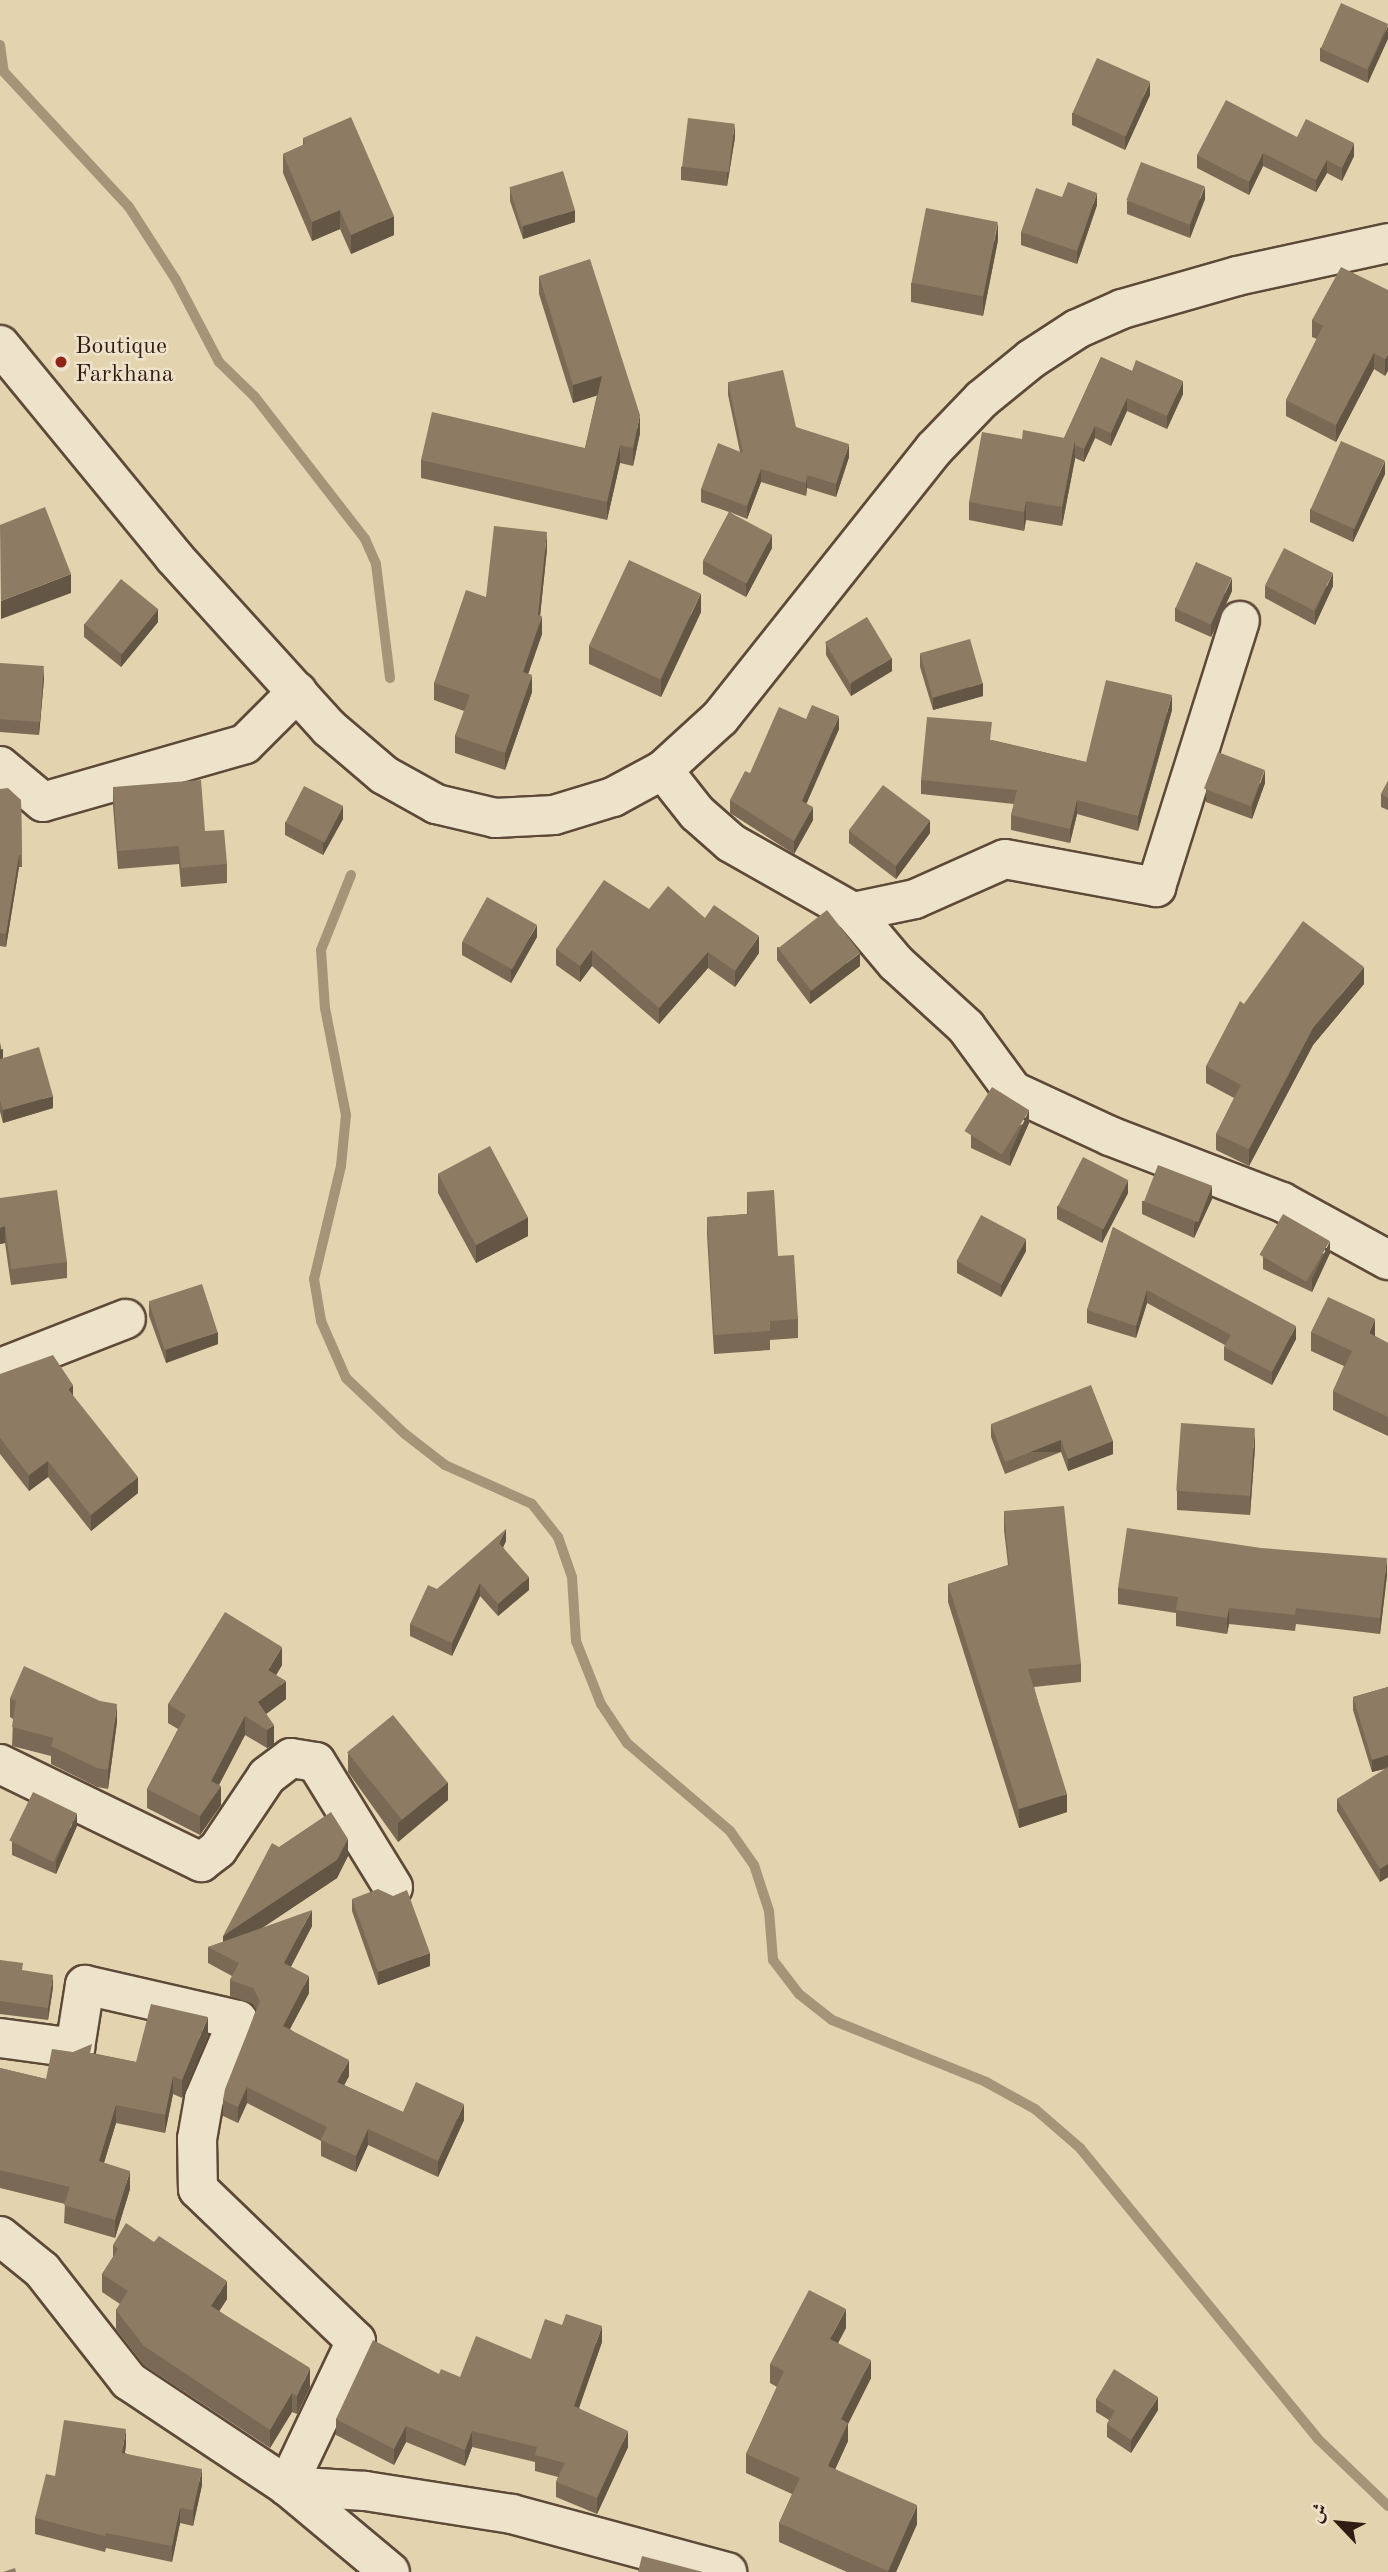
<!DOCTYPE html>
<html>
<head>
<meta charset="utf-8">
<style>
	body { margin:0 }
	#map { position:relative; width:1388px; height:2572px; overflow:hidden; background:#e3d3ae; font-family:"Old Standard TT",Amiri,serif }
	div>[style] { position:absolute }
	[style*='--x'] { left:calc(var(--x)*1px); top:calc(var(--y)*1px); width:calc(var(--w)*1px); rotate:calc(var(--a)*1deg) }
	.stream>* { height:10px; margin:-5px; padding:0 5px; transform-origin:5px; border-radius:5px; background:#a69479 }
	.roads { filter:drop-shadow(2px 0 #5e4939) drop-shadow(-2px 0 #5e4939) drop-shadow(0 2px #5e4939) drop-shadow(0 -2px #5e4939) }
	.minor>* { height:38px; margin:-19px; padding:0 19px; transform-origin:19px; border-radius:19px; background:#ede2ca }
	.wall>* { inset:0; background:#7a6a55 }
	.shaded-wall>* { inset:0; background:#635645; transform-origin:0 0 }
	.building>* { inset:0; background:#8e7b63; transform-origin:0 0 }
	.dots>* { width:19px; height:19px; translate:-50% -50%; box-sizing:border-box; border:4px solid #ede2ca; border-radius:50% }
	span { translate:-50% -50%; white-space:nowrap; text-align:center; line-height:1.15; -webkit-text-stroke:5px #ede2ca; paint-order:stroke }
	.poi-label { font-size:24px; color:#311b12 }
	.left { translate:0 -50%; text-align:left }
	.north { position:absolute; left:1304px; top:2488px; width:70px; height:70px; -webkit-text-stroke:5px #ede2ca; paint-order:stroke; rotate:296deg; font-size:19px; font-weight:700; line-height:28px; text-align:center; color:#311b12 }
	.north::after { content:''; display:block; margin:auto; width:24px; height:32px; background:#311b12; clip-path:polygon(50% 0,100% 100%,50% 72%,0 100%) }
</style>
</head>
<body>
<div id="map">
	<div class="stream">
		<i style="--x:0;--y:45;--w:27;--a:82"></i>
		<i style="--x:4;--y:72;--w:184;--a:47.2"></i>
		<i style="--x:129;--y:207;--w:87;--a:57.2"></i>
		<i style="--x:176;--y:280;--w:93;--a:62.3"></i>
		<i style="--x:219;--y:362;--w:50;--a:44.2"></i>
		<i style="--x:255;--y:397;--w:180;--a:52.2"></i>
		<i style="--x:365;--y:539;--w:27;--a:66"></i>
		<i style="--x:376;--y:564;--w:115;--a:83"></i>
		<i style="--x:351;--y:875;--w:81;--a:111.8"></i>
		<i style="--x:321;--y:950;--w:58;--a:86.1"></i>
		<i style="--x:325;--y:1008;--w:109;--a:78.9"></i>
		<i style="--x:346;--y:1115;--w:51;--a:95.6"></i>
		<i style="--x:341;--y:1166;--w:116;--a:103.4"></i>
		<i style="--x:314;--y:1279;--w:43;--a:80.5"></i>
		<i style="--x:321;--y:1321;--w:62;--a:66.3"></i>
		<i style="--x:346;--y:1378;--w:81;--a:43.5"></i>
		<i style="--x:405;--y:1434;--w:51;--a:37.8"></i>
		<i style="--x:445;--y:1465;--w:95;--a:24.1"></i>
		<i style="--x:532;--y:1504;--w:42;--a:51.8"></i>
		<i style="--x:558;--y:1537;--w:42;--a:70.7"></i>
		<i style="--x:572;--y:1577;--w:64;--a:86.4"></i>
		<i style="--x:576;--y:1641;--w:68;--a:68.4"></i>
		<i style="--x:601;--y:1704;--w:47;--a:56.3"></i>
		<i style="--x:627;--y:1743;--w:135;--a:40.5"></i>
		<i style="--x:730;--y:1831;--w:42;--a:54.8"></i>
		<i style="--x:754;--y:1865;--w:48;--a:71.9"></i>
		<i style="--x:769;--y:1911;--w:49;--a:85.3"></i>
		<i style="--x:773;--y:1960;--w:43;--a:52.6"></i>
		<i style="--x:799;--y:1994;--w:42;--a:38.2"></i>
		<i style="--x:832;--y:2020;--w:166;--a:21.9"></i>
		<i style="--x:986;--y:2082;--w:56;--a:28.9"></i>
		<i style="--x:1035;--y:2109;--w:60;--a:40.9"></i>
		<i style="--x:1080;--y:2148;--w:376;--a:50.7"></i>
		<i style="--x:1318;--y:2439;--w:97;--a:43.7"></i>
	</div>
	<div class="roads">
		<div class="minor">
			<i style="--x:0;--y:345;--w:274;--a:50.6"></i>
			<i style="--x:174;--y:557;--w:231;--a:47.8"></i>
			<i style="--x:329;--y:728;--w:72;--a:40.5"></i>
			<i style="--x:384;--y:775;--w:60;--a:29.1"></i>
			<i style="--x:436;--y:804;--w:61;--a:13.3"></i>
			<i style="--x:495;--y:818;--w:59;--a:-2.9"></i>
			<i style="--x:554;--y:815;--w:62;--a:-17"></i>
			<i style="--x:613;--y:797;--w:57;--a:-28.4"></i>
			<i style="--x:663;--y:770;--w:77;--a:-42.4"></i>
			<i style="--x:720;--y:718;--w:344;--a:-51.5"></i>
			<i style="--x:934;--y:449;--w:69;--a:-46.2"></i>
			<i style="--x:982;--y:399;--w:63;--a:-39.2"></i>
			<i style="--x:1031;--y:359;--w:55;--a:-33.1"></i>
			<i style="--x:1077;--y:329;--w:49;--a:-24"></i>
			<i style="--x:1122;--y:309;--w:120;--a:-16"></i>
			<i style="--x:1237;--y:276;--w:155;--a:-12.3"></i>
			<i style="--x:0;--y:766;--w:56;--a:39.9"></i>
			<i style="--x:43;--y:802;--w:210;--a:-16"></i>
			<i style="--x:245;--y:744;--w:74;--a:-45"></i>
			<i style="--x:663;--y:770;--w:55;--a:51.7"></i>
			<i style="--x:697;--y:813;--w:45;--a:41.4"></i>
			<i style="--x:731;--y:843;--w:140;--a:29.5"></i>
			<i style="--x:853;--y:912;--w:63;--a:-11.8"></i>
			<i style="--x:915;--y:899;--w:98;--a:-24"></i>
			<i style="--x:1005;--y:859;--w:154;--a:10.5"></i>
			<i style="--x:1156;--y:887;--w:279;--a:-72.5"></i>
			<i style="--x:853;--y:912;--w:67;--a:49.9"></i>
			<i style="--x:896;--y:963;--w:95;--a:42.4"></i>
			<i style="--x:966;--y:1027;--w:79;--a:53.7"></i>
			<i style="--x:1013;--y:1091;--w:107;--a:24.9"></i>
			<i style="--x:1110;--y:1136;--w:184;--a:21"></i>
			<i style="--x:1282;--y:1202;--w:121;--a:28.7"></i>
			<i style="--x:0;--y:1368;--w:135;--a:-21.3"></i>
			<i style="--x:0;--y:1764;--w:224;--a:26"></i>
			<i style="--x:201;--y:1862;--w:21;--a:-37"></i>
			<i style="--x:218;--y:1849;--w:88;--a:-56.1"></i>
			<i style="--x:267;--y:1776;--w:30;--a:-37"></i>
			<i style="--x:291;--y:1758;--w:25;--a:9"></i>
			<i style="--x:316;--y:1762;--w:147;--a:58.4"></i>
			<i style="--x:0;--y:2038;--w:76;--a:7.6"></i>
			<i style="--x:75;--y:2048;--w:64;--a:-81"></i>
			<i style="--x:85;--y:1985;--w:157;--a:12.9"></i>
			<i style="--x:238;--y:2020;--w:86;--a:113.3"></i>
			<i style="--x:204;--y:2099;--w:41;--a:99.9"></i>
			<i style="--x:197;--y:2139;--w:50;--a:88.9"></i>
			<i style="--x:198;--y:2189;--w:219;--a:43.9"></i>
			<i style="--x:356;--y:2341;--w:161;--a:115.4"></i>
			<i style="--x:287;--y:2486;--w:78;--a:3.7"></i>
			<i style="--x:365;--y:2491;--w:149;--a:8.9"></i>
			<i style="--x:512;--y:2514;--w:223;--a:15.1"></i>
			<i style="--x:0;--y:2236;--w:54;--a:39"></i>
			<i style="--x:42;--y:2270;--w:141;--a:51.9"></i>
			<i style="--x:129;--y:2381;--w:190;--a:33.6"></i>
			<i style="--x:287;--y:2486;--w:134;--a:39.9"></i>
		</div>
	</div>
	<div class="wall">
		<i style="clip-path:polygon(1388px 24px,1368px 83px,1320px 61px,1320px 48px)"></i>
		<i style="clip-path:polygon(1150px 95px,1125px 150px,1072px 125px,1072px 113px)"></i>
		<i style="clip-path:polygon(735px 137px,727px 186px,681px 180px,681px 167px)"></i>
		<i style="clip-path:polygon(1297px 137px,1354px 156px,1342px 181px,1327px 173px,1316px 192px,1263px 166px,1249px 195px,1197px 168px,1197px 155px)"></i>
		<i style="clip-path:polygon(303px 138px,394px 235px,351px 254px,340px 229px,312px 241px,283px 173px,283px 154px,303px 145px)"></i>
		<i style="clip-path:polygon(510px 188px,575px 222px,523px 239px,510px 201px)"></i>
		<i style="clip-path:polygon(1062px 197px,1097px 205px,1077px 264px,1021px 245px,1021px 232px)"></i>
		<i style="clip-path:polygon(1205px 199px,1190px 238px,1127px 214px,1127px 201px)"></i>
		<i style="clip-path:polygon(998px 240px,983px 316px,911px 302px,911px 283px)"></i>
		<i style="clip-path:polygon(539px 276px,640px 433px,633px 466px,620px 463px,607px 520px,421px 478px,421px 460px,585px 448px,597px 395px,573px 403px,539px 294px)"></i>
		<i style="clip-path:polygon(1388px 290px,1385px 376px,1374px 369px,1336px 442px,1286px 416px,1286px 400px,1317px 339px,1312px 337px,1312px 320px)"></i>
		<i style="clip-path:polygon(1101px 357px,1183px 394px,1167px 429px,1127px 411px,1111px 446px,1095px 438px,1084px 462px,1075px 458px,1062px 526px,1026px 520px,1024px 531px,969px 520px,969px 502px,1022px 439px,1064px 438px)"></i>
		<i style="clip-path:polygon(728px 382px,796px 427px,849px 457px,836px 497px,807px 488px,806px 496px,761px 482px,747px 519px,730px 512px,772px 548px,746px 597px,703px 574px,703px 561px,729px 512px,701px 502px,701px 489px,740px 452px,728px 395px)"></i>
		<i style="clip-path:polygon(1385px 474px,1353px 542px,1310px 522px,1310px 509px)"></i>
		<i style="clip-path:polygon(547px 549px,540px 616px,542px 634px,528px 674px,532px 692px,505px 770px,455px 753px,455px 736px,464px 711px,434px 700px,434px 683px,486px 597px)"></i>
		<i style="clip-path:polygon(1265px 586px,1333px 586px,1315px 625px,1265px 598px)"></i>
		<i style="clip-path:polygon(1232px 591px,1211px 637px,1175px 621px,1175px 608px)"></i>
		<i style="clip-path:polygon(701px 612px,661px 697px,589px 664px,589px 646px)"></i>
		<i style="clip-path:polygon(158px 622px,121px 667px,84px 637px,84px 624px)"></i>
		<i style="clip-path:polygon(826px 643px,892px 671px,851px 696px,826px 655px)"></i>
		<i style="clip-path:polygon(920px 654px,983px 696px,933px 710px,920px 667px)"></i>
		<i style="clip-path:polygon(0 663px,44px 679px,39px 735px,0 732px)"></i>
		<i style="clip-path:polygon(1172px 710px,1138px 831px,1077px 814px,1070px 843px,1011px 830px,1011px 815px,1014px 804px,921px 794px,921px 780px,992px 740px,1086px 762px)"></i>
		<i style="clip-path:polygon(806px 719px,839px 729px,806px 804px,813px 820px,794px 854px,730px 813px,730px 800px,750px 773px)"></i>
		<i style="clip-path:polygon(1388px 781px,1388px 810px,1381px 807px,1381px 794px)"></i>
		<i style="clip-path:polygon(1265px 783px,1252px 819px,1206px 802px,1206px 789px)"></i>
		<i style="clip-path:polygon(113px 787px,205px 831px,227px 864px,227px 883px,181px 887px,179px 864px,118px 869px,113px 806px)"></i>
		<i style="clip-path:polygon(0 789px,21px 800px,22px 867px,19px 867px,6px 947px,0 946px)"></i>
		<i style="clip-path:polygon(343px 819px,323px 855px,285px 835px,285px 822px)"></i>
		<i style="clip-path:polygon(849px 831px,930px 833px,896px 879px,849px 843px)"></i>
		<i style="clip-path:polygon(649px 909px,705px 918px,759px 953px,735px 987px,708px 968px,659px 1024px,592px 966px,580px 982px,556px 965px,556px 949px)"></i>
		<i style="clip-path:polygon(537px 937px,511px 983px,462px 955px,462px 942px)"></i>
		<i style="clip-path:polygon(777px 947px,860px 966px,810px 1004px,777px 960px)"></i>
		<i style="clip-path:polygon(1364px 984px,1313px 1045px,1249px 1166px,1216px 1150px,1216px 1134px,1234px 1098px,1206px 1083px,1206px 1066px)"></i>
		<i style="clip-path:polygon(0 1042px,3px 1058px,53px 1108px,3px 1123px,0 1112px)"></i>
		<i style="clip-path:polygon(1029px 1123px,1010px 1166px,971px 1148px,971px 1135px)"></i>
		<i style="clip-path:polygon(438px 1174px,528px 1236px,476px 1263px,438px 1193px)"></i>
		<i style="clip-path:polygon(747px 1192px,778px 1256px,798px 1319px,798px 1338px,770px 1340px,770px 1350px,714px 1354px,707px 1235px,707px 1217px,747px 1214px)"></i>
		<i style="clip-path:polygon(1128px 1193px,1102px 1243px,1057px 1219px,1057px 1206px)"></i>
		<i style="clip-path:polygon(0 1198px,67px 1262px,67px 1278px,11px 1285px,5px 1243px,0 1244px)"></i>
		<i style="clip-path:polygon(1212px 1199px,1194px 1238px,1142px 1214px,1142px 1201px)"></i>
		<i style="clip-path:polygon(1113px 1227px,1296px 1339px,1272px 1385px,1224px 1360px,1224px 1347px,1225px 1345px,1147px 1303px,1136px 1338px,1087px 1323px,1087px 1310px)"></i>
		<i style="clip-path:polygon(1026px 1251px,1001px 1297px,957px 1273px,957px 1261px)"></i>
		<i style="clip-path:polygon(1330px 1253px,1312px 1292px,1263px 1269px,1263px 1257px)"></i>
		<i style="clip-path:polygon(149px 1303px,218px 1344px,166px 1363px,149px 1316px)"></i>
		<i style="clip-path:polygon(1311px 1332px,1375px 1336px,1388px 1343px,1388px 1436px,1333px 1410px,1333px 1391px,1344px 1366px,1311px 1351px)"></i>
		<i style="clip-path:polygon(0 1374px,73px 1396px,138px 1493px,91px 1531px,48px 1477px,29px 1491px,0 1454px)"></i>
		<i style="clip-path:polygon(991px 1424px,1113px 1441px,1113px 1454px,1068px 1471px,1061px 1452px,1005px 1474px,991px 1437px)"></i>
		<i style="clip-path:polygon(1255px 1447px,1250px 1515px,1177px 1510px,1177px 1491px)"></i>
		<i style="clip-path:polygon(1004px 1511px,1081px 1664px,1081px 1682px,1034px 1687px,1067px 1812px,1019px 1828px,948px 1602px,948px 1584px,1008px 1565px,1004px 1530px)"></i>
		<i style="clip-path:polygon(506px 1541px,503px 1547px,529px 1590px,498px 1616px,480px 1596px,452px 1656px,410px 1636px,410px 1624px,437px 1589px)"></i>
		<i style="clip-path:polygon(1387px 1575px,1380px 1634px,1296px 1624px,1295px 1631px,1229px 1624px,1227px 1634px,1176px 1626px,1176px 1613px,1118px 1604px,1118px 1588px)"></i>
		<i style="clip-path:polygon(282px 1665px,276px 1675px,286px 1699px,266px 1714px,274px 1744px,267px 1748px,245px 1735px,219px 1785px,221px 1805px,200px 1835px,147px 1808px,147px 1789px,178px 1729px,168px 1723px,168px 1704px)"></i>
		<i style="clip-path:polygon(1388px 1687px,1388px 1877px,1380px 1882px,1337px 1811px,1337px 1799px,1388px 1768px,1372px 1772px,1353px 1710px,1353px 1697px)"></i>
		<i style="clip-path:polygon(10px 1698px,117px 1722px,108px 1789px,97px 1787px,51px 1764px,51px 1756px,12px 1746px,13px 1719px,10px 1717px)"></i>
		<i style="clip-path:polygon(348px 1753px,448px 1800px,398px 1842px,348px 1772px)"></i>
		<i style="clip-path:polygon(77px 1826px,56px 1874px,12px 1855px,12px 1842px)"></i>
		<i style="clip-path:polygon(279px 1847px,348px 1856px,337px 1878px,262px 1928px,312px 1926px,291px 1967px,309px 1993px,290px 2029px,349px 2076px,344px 2085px,403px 2112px,464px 2120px,438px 2177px,368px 2145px,356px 2172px,321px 2156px,321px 2141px,247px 2103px,238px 2123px,223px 2116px,223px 2100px,256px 2010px,253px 2004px,230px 1996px,230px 1980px,232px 1976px,208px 1963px,208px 1947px,223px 1942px)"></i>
		<i style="clip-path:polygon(352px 1899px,430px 1966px,378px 1985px,352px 1911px)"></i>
		<i style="clip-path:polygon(0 1960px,23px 1971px,53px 1987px,48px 2020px,0 2014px)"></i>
		<i style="clip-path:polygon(208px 2035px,182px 2098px,173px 2094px,165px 2133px,116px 2123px,104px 2163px,130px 2189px,115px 2238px,64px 2223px,65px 2204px,0 2188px,0 2068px,46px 2079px,92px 2053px,136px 2062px)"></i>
		<i style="clip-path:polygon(113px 2245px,227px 2299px,219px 2311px,310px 2387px,297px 2414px,292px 2412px,270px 2448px,144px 2365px,116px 2329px,116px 2310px,120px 2304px,102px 2292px,102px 2274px,113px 2257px)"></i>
		<i style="clip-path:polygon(846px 2328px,838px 2343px,871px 2378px,848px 2424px,848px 2441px,835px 2469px,917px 2524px,896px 2572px,847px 2572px,779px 2542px,779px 2523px,792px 2494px,746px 2473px,746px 2454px,777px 2387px,770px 2383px,770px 2364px)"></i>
		<i style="clip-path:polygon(602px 2342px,579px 2408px,628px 2447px,597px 2514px,556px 2497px,556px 2482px,558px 2477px,535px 2471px,535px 2462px,472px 2447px,465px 2466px,406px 2442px,394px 2465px,336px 2435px,336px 2419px,460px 2377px)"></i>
		<i style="clip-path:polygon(1096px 2399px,1158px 2410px,1131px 2453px,1107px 2437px,1107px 2424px,1109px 2420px,1096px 2412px)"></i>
		<i style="clip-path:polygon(126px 2445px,125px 2453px,202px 2485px,193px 2526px,180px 2523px,172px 2562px,106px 2548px,105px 2552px,35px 2534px,35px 2518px,55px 2476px)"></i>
	</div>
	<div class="shaded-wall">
		<i style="clip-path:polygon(1388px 26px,1388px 39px,1368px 83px,1368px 70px)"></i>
		<i style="clip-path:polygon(1150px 82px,1150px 95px,1125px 150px,1125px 137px)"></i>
		<i style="clip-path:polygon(735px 124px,735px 137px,727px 186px,727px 174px)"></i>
		<i style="clip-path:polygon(1354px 143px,1354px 156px,1342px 181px,1342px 168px)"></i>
		<i style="clip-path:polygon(1263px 153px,1263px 166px,1249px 195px,1249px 182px)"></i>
		<i style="clip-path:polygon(1327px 160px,1327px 173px,1316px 192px,1316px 180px)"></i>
		<i style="clip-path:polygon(1205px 186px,1205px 199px,1190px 238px,1190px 225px)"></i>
		<i style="clip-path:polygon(1097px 193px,1097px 205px,1077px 264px,1077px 251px)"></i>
		<i style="clip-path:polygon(340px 210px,340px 229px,312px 241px,312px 222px)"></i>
		<i style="clip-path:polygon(575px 210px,575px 222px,523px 239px,523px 226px)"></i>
		<i style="clip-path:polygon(394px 216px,394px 235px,351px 254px,351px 235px)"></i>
		<i style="clip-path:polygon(998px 222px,998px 240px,983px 316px,983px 297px)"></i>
		<i style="clip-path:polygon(1374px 353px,1374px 369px,1336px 442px,1336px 425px)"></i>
		<i style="clip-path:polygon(1388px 354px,1388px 371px,1385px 376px,1385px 359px)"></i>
		<i style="clip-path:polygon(602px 376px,602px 394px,573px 403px,573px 385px)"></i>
		<i style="clip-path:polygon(1183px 381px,1183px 394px,1167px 429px,1167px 416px)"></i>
		<i style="clip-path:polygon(1127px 398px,1127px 411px,1111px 446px,1111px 433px)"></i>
		<i style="clip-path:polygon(640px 415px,640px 433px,633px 466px,633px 448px)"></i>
		<i style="clip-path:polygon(1095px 426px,1095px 438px,1084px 462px,1084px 449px)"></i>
		<i style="clip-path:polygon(1075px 440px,1075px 459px,1062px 526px,1062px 507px)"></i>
		<i style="clip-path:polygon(849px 444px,849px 457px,836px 497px,836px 484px)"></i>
		<i style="clip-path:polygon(620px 445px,620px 463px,607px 520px,607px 502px)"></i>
		<i style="clip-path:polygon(1385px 461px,1385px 474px,1353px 542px,1353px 529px)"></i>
		<i style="clip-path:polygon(761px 469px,761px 482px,747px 519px,747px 506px)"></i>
		<i style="clip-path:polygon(807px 475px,807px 488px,806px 496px,806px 483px)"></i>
		<i style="clip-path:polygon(1026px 501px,1026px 520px,1024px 531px,1024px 512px)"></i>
		<i style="clip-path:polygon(547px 532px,547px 549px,539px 626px,542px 616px,542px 634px,523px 689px,523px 672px,538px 615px)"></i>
		<i style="clip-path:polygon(772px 535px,772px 548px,746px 597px,746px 584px)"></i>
		<i style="clip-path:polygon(1333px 573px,1333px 586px,1315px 625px,1315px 612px)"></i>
		<i style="clip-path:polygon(71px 574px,71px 593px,1px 619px,1px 601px)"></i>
		<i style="clip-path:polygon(1232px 578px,1232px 591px,1211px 637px,1211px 624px)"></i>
		<i style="clip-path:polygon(701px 593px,701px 612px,661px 697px,661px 679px)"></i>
		<i style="clip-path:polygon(158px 609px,158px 622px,121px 667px,121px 654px)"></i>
		<i style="clip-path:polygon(892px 658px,892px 671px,851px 696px,851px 683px)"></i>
		<i style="clip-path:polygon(44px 666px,44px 679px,39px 735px,39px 722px)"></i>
		<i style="clip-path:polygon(532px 675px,532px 692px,505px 770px,505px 753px)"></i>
		<i style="clip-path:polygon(983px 683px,983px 696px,933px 710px,933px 698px)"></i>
		<i style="clip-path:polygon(1172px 695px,1172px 710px,1138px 831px,1138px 816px)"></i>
		<i style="clip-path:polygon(839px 716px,839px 729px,802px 814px,802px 801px)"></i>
		<i style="clip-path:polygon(1265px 770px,1265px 783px,1252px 819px,1252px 806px)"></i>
		<i style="clip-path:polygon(1077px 800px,1077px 814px,1070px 843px,1070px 829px)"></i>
		<i style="clip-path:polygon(343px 806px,343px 819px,323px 855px,323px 843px)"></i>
		<i style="clip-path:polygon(813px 807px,813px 820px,794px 854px,794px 841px)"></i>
		<i style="clip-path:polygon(930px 820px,930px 833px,896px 879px,896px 866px)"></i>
		<i style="clip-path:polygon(19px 855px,19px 867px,6px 947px,6px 934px)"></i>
		<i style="clip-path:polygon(537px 925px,537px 937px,511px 983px,511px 970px)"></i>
		<i style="clip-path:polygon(759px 936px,759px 953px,735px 987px,735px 971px)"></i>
		<i style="clip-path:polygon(592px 950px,592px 966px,580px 982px,580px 966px)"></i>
		<i style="clip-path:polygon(708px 952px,708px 968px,659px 1024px,659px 1008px)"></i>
		<i style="clip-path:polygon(860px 953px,860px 966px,810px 1004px,810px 991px)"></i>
		<i style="clip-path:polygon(1364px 967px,1364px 984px,1313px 1045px,1249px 1166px,1249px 1149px,1313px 1028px)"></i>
		<i style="clip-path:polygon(3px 1049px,3px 1062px,0 1063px,0 1050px)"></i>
		<i style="clip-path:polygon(53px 1096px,53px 1108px,3px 1123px,3px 1110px)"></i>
		<i style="clip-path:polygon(1029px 1110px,1029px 1123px,1010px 1166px,1010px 1153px)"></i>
		<i style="clip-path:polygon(1128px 1180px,1128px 1193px,1102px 1243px,1102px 1230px)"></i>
		<i style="clip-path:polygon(1212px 1186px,1212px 1199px,1194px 1238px,1194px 1225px)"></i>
		<i style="clip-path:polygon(528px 1217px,528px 1236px,476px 1263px,476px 1245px)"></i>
		<i style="clip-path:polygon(5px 1226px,5px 1243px,0 1244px,0 1228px)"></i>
		<i style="clip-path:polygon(1026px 1239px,1026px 1251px,1001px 1297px,1001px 1285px)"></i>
		<i style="clip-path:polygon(1330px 1241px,1330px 1253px,1312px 1292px,1312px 1279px)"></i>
		<i style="clip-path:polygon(1147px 1290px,1147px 1303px,1136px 1338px,1136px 1326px)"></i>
		<i style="clip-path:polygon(1375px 1319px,1375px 1338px,1369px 1333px)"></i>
		<i style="clip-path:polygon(1296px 1326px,1296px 1339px,1272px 1385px,1272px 1372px)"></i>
		<i style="clip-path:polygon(218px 1332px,218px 1344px,166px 1363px,166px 1350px)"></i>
		<i style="clip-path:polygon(73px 1385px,73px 1401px,68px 1389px)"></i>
		<i style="clip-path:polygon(1255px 1428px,1255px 1447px,1250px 1515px,1250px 1496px)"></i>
		<i style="left:1061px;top:1440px;width:12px;height:60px;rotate:90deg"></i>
		<i style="clip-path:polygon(1113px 1441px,1113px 1454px,1068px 1471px,1068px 1459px)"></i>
		<i style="clip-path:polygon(48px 1461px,48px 1477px,29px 1491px,29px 1475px)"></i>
		<i style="clip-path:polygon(138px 1477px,138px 1493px,91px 1531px,91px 1515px)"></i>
		<i style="clip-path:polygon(506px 1529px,506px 1541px,499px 1556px,499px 1543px)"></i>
		<i style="clip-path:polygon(1387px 1558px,1387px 1575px,1380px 1634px,1380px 1618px)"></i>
		<i style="clip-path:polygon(529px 1577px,529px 1590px,498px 1616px,498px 1604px)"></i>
		<i style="clip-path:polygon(480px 1583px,480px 1596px,452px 1656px,452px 1643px)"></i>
		<i style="clip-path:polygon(1229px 1608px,1229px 1624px,1227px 1634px,1227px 1618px)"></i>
		<i style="clip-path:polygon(282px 1647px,282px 1665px,268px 1689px,268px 1670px)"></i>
		<i style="clip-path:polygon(286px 1681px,286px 1699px,258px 1720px,258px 1702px)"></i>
		<i style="clip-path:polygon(117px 1704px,117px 1722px,108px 1789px,108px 1770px)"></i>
		<i style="clip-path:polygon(245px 1716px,245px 1735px,211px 1800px,211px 1781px)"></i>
		<i style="clip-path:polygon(274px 1725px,274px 1744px,267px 1748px,267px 1730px)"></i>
		<i style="clip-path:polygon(1388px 1755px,1388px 1768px,1372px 1772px,1372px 1760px)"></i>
		<i style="clip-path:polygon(448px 1782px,448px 1800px,398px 1842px,398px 1823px)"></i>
		<i style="clip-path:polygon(221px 1786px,221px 1805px,200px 1835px,200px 1816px)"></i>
		<i style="clip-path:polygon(1067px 1794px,1067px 1812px,1019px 1828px,1019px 1809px)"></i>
		<i style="clip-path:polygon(77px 1813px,77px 1826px,56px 1874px,56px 1861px)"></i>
		<i style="clip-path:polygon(348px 1839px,348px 1856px,337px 1878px,223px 1954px,223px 1936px)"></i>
		<i style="clip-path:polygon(1388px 1864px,1388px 1877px,1380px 1882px,1380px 1869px)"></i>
		<i style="clip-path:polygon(312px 1910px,312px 1926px,284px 1979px,284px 1963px)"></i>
		<i style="clip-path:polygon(430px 1953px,430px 1966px,378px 1985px,378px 1972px)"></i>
		<i style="clip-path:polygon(53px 1975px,53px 1987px,48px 2020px,48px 2008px)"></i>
		<i style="clip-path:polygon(309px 1976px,309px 1993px,283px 2042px,283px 2026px)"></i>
		<i style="clip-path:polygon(208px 2017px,208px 2035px,182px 2098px,182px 2080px)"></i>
		<i style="clip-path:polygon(349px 2060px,349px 2076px,337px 2099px,337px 2082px)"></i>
		<i style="clip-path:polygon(173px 2076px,173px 2094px,165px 2133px,165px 2115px)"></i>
		<i style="clip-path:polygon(247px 2087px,247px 2103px,238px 2123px,238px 2107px)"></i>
		<i style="clip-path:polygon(464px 2104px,464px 2120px,438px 2177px,438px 2161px)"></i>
		<i style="clip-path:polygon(116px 2105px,116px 2123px,99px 2179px,99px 2161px)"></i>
		<i style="clip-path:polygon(368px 2129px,368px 2145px,356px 2172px,356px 2156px)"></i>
		<i style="clip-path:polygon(130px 2171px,130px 2189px,115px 2238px,115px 2220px)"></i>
		<i style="clip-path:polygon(227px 2281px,227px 2299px,211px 2324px,211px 2306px)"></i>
		<i style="clip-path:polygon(846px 2309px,846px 2328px,830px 2358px,830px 2339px)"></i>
		<i style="clip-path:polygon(602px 2326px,602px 2342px,574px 2422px,574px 2406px)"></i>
		<i style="clip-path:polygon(871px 2360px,871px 2378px,848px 2424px,848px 2441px,828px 2485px,828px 2466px,841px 2419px)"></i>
		<i style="clip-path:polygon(310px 2368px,310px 2387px,297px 2414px,297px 2396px)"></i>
		<i style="clip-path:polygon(292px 2393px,292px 2412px,270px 2448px,270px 2430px)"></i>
		<i style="clip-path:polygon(1158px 2397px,1158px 2410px,1131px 2453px,1131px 2440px)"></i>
		<i style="clip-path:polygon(406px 2426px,406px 2442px,394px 2465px,394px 2449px)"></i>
		<i style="clip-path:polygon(126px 2429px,126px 2445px,122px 2468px,122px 2453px)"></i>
		<i style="clip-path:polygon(472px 2431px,472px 2447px,465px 2466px,465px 2450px)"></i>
		<i style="clip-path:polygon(628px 2431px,628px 2447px,597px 2514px,597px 2498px)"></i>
		<i style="clip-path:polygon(202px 2469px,202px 2485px,193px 2526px,193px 2510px)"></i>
		<i style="clip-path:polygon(917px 2505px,917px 2524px,896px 2572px,888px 2572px)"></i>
		<i style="clip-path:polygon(180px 2508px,180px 2523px,172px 2562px,172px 2546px)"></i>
	</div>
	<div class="building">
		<i style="left:1341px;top:3px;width:51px;height:50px;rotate:24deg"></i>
		<i style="left:1097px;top:58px;width:58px;height:60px;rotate:24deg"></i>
		<i style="clip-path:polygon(1226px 100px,1297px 137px,1306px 119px,1354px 143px,1342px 168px,1327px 160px,1316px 180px,1263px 153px,1249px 182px,1197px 155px)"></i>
		<i style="clip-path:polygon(351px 117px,394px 216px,351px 235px,340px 210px,312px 222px,283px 154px,305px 144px,303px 138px)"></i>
		<i style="left:688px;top:118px;width:47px;height:49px;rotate:7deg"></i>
		<i style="left:1141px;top:162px;width:68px;height:41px;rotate:21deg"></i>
		<i style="left:563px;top:171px;width:41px;height:56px;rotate:73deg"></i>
		<i style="clip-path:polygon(1068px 182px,1097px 193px,1077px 251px,1021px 232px,1036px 188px,1062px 197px)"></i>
		<i style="left:926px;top:208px;width:73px;height:76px;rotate:11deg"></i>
		<i style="clip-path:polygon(590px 259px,640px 415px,633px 448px,620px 445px,607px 502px,421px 460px,432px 412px,585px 448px,602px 376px,573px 385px,539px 276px)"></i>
		<i style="clip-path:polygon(1341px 267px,1388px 290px,1388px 354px,1385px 359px,1374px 353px,1336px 425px,1286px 400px,1323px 326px,1312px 320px)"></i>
		<i style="clip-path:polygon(1101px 357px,1132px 371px,1136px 360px,1183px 381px,1167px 416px,1127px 398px,1111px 433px,1095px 426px,1084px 449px,1075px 445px,1075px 440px,1064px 438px)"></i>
		<i style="clip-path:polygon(783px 370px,796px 427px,849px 444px,836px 484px,807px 475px,806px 483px,761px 469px,747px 506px,701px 489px,718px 443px,743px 453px,728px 382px)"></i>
		<i style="clip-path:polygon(1023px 430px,1075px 440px,1062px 507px,1026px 501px,1024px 512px,969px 502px,982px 432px,1022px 439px)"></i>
		<i style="left:1341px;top:441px;width:48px;height:75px;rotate:24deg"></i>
		<i style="clip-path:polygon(45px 507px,71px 574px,1px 601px,0 525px)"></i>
		<i style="left:729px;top:512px;width:49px;height:55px;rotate:28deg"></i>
		<i style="clip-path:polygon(494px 526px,547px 532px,538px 615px,542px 616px,523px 672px,532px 675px,505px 753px,455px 736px,470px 695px,434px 683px,466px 590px,486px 597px)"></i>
		<i style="left:1284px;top:548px;width:55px;height:42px;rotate:27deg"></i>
		<i style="left:629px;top:560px;width:79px;height:95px;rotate:25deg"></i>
		<i style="left:1196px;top:562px;width:39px;height:51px;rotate:24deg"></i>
		<i style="left:121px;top:579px;width:48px;height:58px;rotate:39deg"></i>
		<i style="left:867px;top:617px;width:48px;height:49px;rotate:59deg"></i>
		<i style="left:970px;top:639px;width:46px;height:52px;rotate:74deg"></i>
		<i style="left:0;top:663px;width:44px;height:56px;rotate:4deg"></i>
		<i style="clip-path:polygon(1106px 680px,1172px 695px,1138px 816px,1077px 800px,1070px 829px,1011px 815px,1017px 790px,921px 780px,927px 717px,992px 722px,990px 740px,1086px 762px)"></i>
		<i style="clip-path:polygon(812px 705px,839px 716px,802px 801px,813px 807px,794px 841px,730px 800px,745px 771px,750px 773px,779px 707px,806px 719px)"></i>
		<i style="left:1218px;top:752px;width:50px;height:39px;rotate:21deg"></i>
		<i style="clip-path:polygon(201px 780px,205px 831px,224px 830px,227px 864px,181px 868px,179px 846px,118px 851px,113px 787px)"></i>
		<i style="clip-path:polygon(1388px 781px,1388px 798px,1381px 794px)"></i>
		<i style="left:883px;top:785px;width:59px;height:57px;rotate:37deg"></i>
		<i style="left:304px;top:786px;width:44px;height:41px;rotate:27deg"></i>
		<i style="clip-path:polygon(8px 788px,21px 800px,22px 855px,19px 855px,6px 934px,0 933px,0 789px)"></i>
		<i style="clip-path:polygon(604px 880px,649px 909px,668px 886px,705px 918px,714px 905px,759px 936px,735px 971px,708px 952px,659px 1008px,592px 950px,580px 966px,556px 949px)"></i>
		<i style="left:487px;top:897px;width:57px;height:51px;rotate:29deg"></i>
		<i style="left:827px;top:910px;width:54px;height:62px;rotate:52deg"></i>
		<i style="clip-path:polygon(1303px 921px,1364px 967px,1313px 1028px,1249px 1149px,1216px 1134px,1241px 1085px,1206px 1066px,1240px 1001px,1244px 1004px)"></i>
		<i style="clip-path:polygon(39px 1047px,53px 1096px,3px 1110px,0 1100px,0 1059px)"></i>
		<i style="left:992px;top:1087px;width:44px;height:52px;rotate:32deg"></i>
		<i style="left:490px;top:1146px;width:81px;height:59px;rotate:62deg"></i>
		<i style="left:1083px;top:1157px;width:51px;height:55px;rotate:27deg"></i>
		<i style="left:1158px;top:1165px;width:58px;height:39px;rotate:21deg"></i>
		<i style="clip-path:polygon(57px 1190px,67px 1262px,11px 1269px,5px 1226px,0 1228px,0 1198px)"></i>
		<i style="clip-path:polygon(774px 1190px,778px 1256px,794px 1255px,798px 1319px,770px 1321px,770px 1331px,714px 1335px,707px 1217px,748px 1214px,747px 1192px)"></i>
		<i style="left:1283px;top:1214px;width:54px;height:47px;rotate:30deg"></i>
		<i style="left:981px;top:1215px;width:51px;height:52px;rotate:28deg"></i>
		<i style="clip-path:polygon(1113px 1227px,1296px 1326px,1272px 1372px,1224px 1347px,1231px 1335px,1147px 1290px,1136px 1326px,1087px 1310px)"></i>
		<i style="left:202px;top:1284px;width:51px;height:56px;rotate:72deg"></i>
		<i style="clip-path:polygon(1328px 1297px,1375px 1319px,1369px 1333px,1388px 1343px,1388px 1417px,1333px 1391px,1352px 1351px,1311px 1332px)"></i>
		<i style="clip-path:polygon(53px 1355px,73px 1385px,68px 1389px,138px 1477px,91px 1515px,48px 1461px,29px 1475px,0 1438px,0 1374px)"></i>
		<i style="clip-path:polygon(1091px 1385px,1113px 1441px,1068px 1459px,1061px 1440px,1005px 1462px,991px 1424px)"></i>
		<i style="left:1181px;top:1423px;width:74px;height:68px;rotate:4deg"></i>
		<i style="clip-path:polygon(1064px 1506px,1081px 1664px,1028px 1669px,1067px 1794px,1019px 1809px,948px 1584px,1009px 1565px,1004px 1511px)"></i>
		<i style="clip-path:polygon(1127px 1528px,1261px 1548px,1387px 1558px,1380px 1618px,1296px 1608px,1295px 1615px,1229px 1608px,1227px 1618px,1176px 1610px,1178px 1597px,1118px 1588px)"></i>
		<i style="clip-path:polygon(506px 1529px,499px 1543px,529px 1577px,498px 1604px,480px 1583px,452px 1643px,410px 1624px,428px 1585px,437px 1589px)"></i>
		<i style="clip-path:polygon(225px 1612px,282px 1647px,268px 1670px,286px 1681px,258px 1702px,274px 1725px,267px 1730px,245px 1716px,211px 1781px,221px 1786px,200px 1816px,147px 1789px,186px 1715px,168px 1704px)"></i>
		<i style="clip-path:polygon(24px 1666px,100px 1701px,117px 1704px,108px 1770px,97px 1768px,51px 1746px,54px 1738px,12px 1727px,16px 1701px,10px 1698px)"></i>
		<i style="clip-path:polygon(1388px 1687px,1388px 1755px,1372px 1760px,1353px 1697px)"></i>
		<i style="left:393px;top:1715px;width:87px;height:59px;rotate:51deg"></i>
		<i style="clip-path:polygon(1388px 1767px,1388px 1864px,1380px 1869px,1337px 1799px)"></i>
		<i style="left:33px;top:1792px;width:49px;height:54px;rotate:26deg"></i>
		<i style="clip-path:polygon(331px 1812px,348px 1839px,337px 1860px,223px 1936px,272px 1843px,279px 1847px)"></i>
		<i style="clip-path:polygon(378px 1889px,393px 1896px,407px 1890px,430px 1953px,378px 1972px,352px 1899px)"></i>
		<i style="clip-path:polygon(312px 1910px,284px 1963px,309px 1976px,283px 2026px,349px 2060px,337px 2082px,403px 2112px,416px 2082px,464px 2104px,438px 2161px,368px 2129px,356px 2156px,321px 2140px,327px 2127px,247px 2087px,238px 2107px,223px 2100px,225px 2089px,260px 2001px,253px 1988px,230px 1980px,239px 1963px,208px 1947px)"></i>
		<i style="clip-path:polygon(0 1960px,23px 1963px,22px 1970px,53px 1975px,48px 2008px,0 2001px)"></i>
		<i style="clip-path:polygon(151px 2004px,208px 2017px,182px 2080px,173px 2076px,165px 2115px,116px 2105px,99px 2161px,130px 2171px,115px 2220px,64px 2205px,70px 2187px,0 2170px,0 2068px,46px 2079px,52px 2049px,73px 2052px,92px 2044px,90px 2053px,136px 2062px)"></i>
		<i style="clip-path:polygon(126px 2223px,154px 2242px,159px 2236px,227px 2281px,211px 2306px,310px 2368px,297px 2396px,292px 2393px,270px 2430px,144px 2346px,116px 2310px,128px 2291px,102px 2274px,118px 2249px,113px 2245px)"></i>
		<i style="clip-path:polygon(809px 2290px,846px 2309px,830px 2339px,871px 2360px,841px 2419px,848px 2423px,828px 2466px,917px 2505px,888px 2571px,779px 2523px,800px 2478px,746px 2454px,784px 2371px,770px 2364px)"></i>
		<i style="clip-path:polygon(566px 2314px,602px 2326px,574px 2406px,628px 2431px,597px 2498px,556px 2482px,565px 2463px,535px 2455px,537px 2447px,472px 2431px,465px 2450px,406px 2426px,394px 2449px,336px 2419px,373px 2340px,439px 2374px,441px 2369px,460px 2377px,476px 2336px,531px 2359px,545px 2319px,562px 2325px)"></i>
		<i style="clip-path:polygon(1114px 2369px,1158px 2397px,1131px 2440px,1107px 2424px,1115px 2411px,1096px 2399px)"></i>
		<i style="clip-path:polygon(64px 2420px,126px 2429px,122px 2453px,202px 2469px,193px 2510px,180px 2508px,172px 2546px,106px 2533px,105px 2536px,35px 2518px,46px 2474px,55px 2476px)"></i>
		<i style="clip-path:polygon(642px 2556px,703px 2572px,638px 2572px)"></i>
		<i style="clip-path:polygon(15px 2568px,16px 2572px,3px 2572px)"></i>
	</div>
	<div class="dots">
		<i style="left:61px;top:362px;background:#8f2418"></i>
	</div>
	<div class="poi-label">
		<span class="left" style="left:75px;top:362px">Boutique<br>Farkhana</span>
	</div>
	<div class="north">ش</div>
</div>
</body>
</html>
